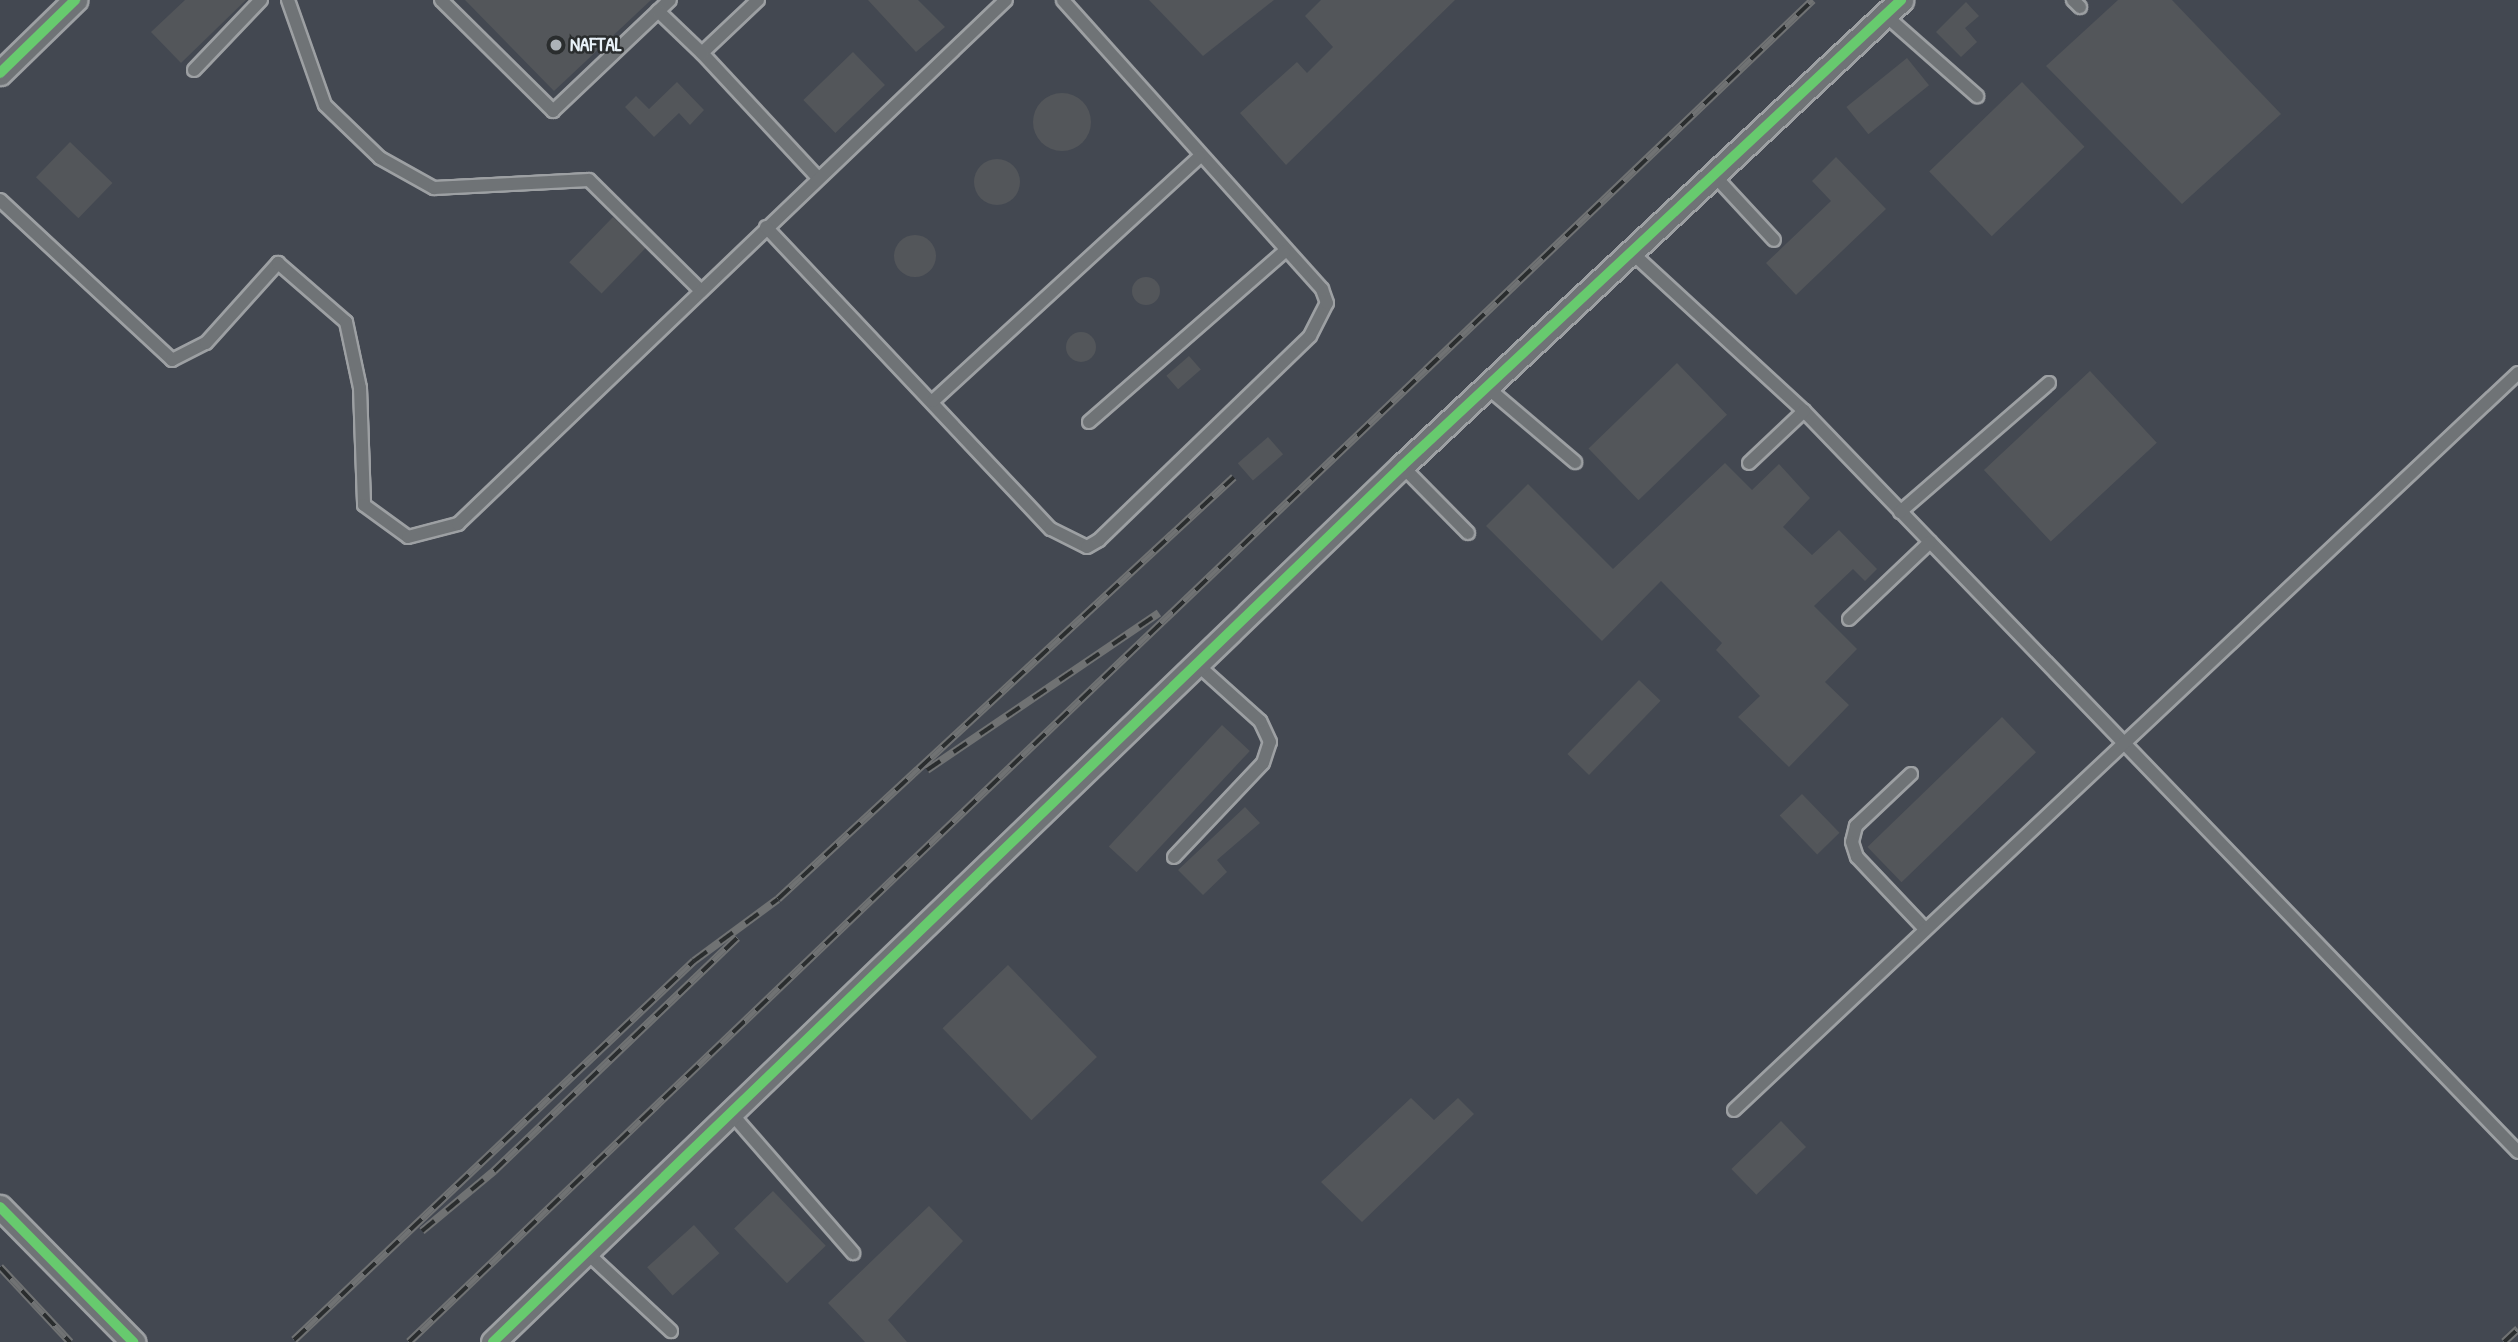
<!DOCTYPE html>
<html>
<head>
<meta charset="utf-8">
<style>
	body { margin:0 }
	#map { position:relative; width:2518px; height:1342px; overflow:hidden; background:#3c3e41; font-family:"Patrick Hand",sans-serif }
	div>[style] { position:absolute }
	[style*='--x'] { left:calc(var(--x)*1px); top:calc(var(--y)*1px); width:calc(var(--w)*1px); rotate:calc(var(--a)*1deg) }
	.built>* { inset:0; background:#434851; transform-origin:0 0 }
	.building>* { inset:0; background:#53565a; transform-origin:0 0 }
	.round { border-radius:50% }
	.roads { filter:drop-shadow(2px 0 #9da0a3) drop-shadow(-2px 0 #9da0a3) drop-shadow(0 2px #9da0a3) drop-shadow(0 -2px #9da0a3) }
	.lane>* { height:12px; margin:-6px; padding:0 6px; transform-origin:6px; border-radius:6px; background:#6f7376 }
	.street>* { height:23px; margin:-11.5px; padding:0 11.5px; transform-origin:11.5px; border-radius:11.5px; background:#6f7376 }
	.rail>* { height:8px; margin-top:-4px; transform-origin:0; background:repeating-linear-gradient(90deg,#2a2d2e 0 16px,#707273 0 32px); box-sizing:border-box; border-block:2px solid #707273 }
	.cycleway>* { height:10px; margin:-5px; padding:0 5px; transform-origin:5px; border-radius:5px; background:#67ca6e }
	.dots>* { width:19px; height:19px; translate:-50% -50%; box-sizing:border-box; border:4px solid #2a2d2e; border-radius:50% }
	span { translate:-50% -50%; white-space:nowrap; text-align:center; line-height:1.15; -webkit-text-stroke:5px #2a2d2e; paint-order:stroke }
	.poi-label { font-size:19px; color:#e8f1f8; font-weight:700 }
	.left { translate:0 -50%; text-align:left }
</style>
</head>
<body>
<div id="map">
	<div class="built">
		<i style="left:0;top:0;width:2518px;height:1342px"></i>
	</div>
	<div class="building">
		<i style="clip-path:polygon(185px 0,246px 0,181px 63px,151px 32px)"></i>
		<i style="clip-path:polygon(465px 0,651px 0,554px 91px)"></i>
		<i style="clip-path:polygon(868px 0,918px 0,945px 27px,916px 52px)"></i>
		<i style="clip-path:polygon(1149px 0,1274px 0,1203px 56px)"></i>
		<i style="clip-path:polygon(1321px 0,1455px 0,1286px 165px,1240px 113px,1297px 62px,1307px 73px,1333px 47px,1305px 16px)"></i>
		<i style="clip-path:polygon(2118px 0,2172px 0,2281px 114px,2182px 204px,2046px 66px)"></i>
		<i style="clip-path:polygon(1966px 2px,1979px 16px,1965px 28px,1977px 42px,1961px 57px,1936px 32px)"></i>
		<i style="left:853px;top:52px;width:46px;height:69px;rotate:46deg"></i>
		<i style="left:1907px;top:58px;width:35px;height:78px;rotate:51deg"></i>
		<i style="clip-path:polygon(677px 82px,704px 110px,690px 125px,679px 113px,654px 137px,625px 107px,636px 96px,649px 109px)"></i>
		<i style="left:2022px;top:82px;width:90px;height:129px;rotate:46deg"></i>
		<i class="round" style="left:1033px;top:93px;width:58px;height:58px"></i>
		<i style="left:70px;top:142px;width:59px;height:49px;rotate:44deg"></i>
		<i style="clip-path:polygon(1836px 157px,1886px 209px,1796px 295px,1766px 263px,1831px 201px,1812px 181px)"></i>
		<i class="round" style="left:974px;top:159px;width:46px;height:46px"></i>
		<i style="left:613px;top:217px;width:45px;height:63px;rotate:44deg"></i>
		<i class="round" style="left:894px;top:235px;width:42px;height:42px"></i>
		<i class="round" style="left:1132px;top:277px;width:28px;height:28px"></i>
		<i class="round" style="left:1066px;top:332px;width:30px;height:30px"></i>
		<i style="left:1189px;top:356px;width:18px;height:30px;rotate:49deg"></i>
		<i style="left:1677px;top:363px;width:72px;height:123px;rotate:46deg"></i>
		<i style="left:2090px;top:371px;width:98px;height:145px;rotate:47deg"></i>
		<i style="left:1268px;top:437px;width:23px;height:40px;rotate:49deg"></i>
		<i style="clip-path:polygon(1725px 463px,1752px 490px,1779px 464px,1810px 498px,1783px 527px,1812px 555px,1839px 530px,1877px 569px,1865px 581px,1853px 569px,1814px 606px,1857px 649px,1825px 682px,1849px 705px,1789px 767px,1738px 717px,1760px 696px,1716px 650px,1722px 643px,1661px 581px,1602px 641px,1486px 526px,1528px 484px,1613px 569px)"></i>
		<i style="left:1639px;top:680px;width:30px;height:103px;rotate:44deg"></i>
		<i style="left:2002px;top:717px;width:49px;height:187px;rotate:46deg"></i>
		<i style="left:1222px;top:725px;width:38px;height:166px;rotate:43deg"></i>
		<i style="left:1802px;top:794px;width:54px;height:31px;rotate:46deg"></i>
		<i style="clip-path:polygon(1245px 807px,1260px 823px,1217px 860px,1227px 872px,1203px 895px,1178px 870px)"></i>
		<i style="left:1008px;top:965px;width:128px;height:91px;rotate:46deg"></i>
		<i style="clip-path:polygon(1411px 1098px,1434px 1120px,1458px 1098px,1474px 1114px,1362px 1222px,1321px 1182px)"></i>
		<i style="left:1781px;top:1121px;width:36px;height:69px;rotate:46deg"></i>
		<i style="left:773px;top:1191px;width:76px;height:54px;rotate:46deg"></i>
		<i style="clip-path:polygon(929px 1206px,963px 1241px,888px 1320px,907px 1342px,865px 1342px,828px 1303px)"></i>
		<i style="left:694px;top:1225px;width:38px;height:63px;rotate:48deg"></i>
	</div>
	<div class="roads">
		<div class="lane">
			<i style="--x:288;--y:0;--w:111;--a:70.6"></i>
			<i style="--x:325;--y:105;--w:76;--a:43.9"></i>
			<i style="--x:380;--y:158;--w:62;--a:29.1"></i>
			<i style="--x:434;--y:188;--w:155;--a:-3"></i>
			<i style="--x:589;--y:180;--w:156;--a:44.7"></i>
			<i style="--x:441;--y:0;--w:158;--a:44.7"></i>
			<i style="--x:553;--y:111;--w:161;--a:-43.5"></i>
			<i style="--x:758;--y:0;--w:77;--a:136.6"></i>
			<i style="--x:702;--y:53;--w:171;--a:47.1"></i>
			<i style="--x:2073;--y:0;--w:10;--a:45"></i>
			<i style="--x:658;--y:11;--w:61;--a:43.7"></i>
			<i style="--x:1885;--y:15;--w:123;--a:41.4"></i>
			<i style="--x:194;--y:70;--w:97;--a:-46.3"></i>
			<i style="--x:1712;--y:173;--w:91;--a:47.2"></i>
			<i style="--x:0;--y:200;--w:235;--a:42.9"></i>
			<i style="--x:172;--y:360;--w:38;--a:-27"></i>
			<i style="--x:206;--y:343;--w:108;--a:-48"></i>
			<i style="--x:278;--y:263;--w:90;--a:40.9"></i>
			<i style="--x:346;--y:322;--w:67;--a:78"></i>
			<i style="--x:360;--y:388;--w:117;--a:88"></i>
			<i style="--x:364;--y:505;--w:54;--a:36"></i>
			<i style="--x:408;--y:537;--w:52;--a:-14.6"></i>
			<i style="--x:458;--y:524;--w:758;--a:-43.72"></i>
			<i style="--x:766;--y:227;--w:415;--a:46.7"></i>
			<i style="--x:1051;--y:529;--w:40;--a:26.6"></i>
			<i style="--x:1087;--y:547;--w:14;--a:-30"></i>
			<i style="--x:1099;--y:540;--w:293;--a:-44"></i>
			<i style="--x:1310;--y:336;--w:37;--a:-63"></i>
			<i style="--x:1327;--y:303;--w:15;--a:-110"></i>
			<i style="--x:1322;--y:289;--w:388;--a:-131.9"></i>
			<i style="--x:1629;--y:250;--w:238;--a:42.6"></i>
			<i style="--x:1804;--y:411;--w:1029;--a:46.06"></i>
			<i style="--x:1489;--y:389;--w:113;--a:40.3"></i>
			<i style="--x:933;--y:401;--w:361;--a:-42.5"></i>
			<i style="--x:1089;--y:422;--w:259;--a:-41.1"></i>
			<i style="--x:1749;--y:463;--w:76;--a:-43.4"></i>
			<i style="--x:1402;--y:466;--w:94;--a:45.4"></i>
			<i style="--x:1900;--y:512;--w:197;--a:-40.9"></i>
			<i style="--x:1849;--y:619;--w:112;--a:-43.5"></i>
			<i style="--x:1911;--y:774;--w:76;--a:136.6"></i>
			<i style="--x:1856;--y:826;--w:16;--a:104"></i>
			<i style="--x:1852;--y:842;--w:16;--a:72"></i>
			<i style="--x:1857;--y:857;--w:99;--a:46.6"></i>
			<i style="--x:1174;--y:857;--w:129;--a:-46.6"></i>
			<i style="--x:1263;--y:763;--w:22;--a:-72"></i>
			<i style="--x:1270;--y:742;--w:23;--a:-115"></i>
			<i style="--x:1260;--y:721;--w:82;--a:-138"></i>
			<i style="--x:1734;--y:1110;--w:1076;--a:-43.23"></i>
			<i style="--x:731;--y:1113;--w:186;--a:48.9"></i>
			<i style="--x:584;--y:1250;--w:119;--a:43"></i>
		</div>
		<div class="street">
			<i style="--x:0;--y:73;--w:105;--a:-44.2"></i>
			<i style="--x:0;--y:1207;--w:190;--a:45.4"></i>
			<i style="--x:493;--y:1342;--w:1262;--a:-43.94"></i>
			<i style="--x:1402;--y:466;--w:683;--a:-43.04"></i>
		</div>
	</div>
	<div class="rail">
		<i style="--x:927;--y:770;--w:280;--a:-34.1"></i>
		<i style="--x:422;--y:1231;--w:94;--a:-39.8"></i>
		<i style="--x:494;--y:1171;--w:337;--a:-43.8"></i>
		<i style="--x:0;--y:1267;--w:103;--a:47"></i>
		<i style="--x:294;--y:1340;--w:551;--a:-43.46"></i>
		<i style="--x:694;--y:961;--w:104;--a:-36.4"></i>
		<i style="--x:778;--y:899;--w:621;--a:-42.78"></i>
		<i style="--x:409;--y:1342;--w:1942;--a:-43.71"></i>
		<i style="--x:2504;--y:1342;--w:19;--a:-43"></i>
	</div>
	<div class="cycleway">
		<i style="--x:0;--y:73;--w:105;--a:-44.2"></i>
		<i style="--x:0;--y:1207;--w:190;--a:45.4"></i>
		<i style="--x:493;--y:1342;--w:1262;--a:-43.94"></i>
		<i style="--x:1402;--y:466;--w:683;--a:-43.04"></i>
	</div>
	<div class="dots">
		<i style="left:556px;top:45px;background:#acb2b8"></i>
	</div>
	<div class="poi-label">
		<span class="left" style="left:570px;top:45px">NAFTAL</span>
	</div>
</div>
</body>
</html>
